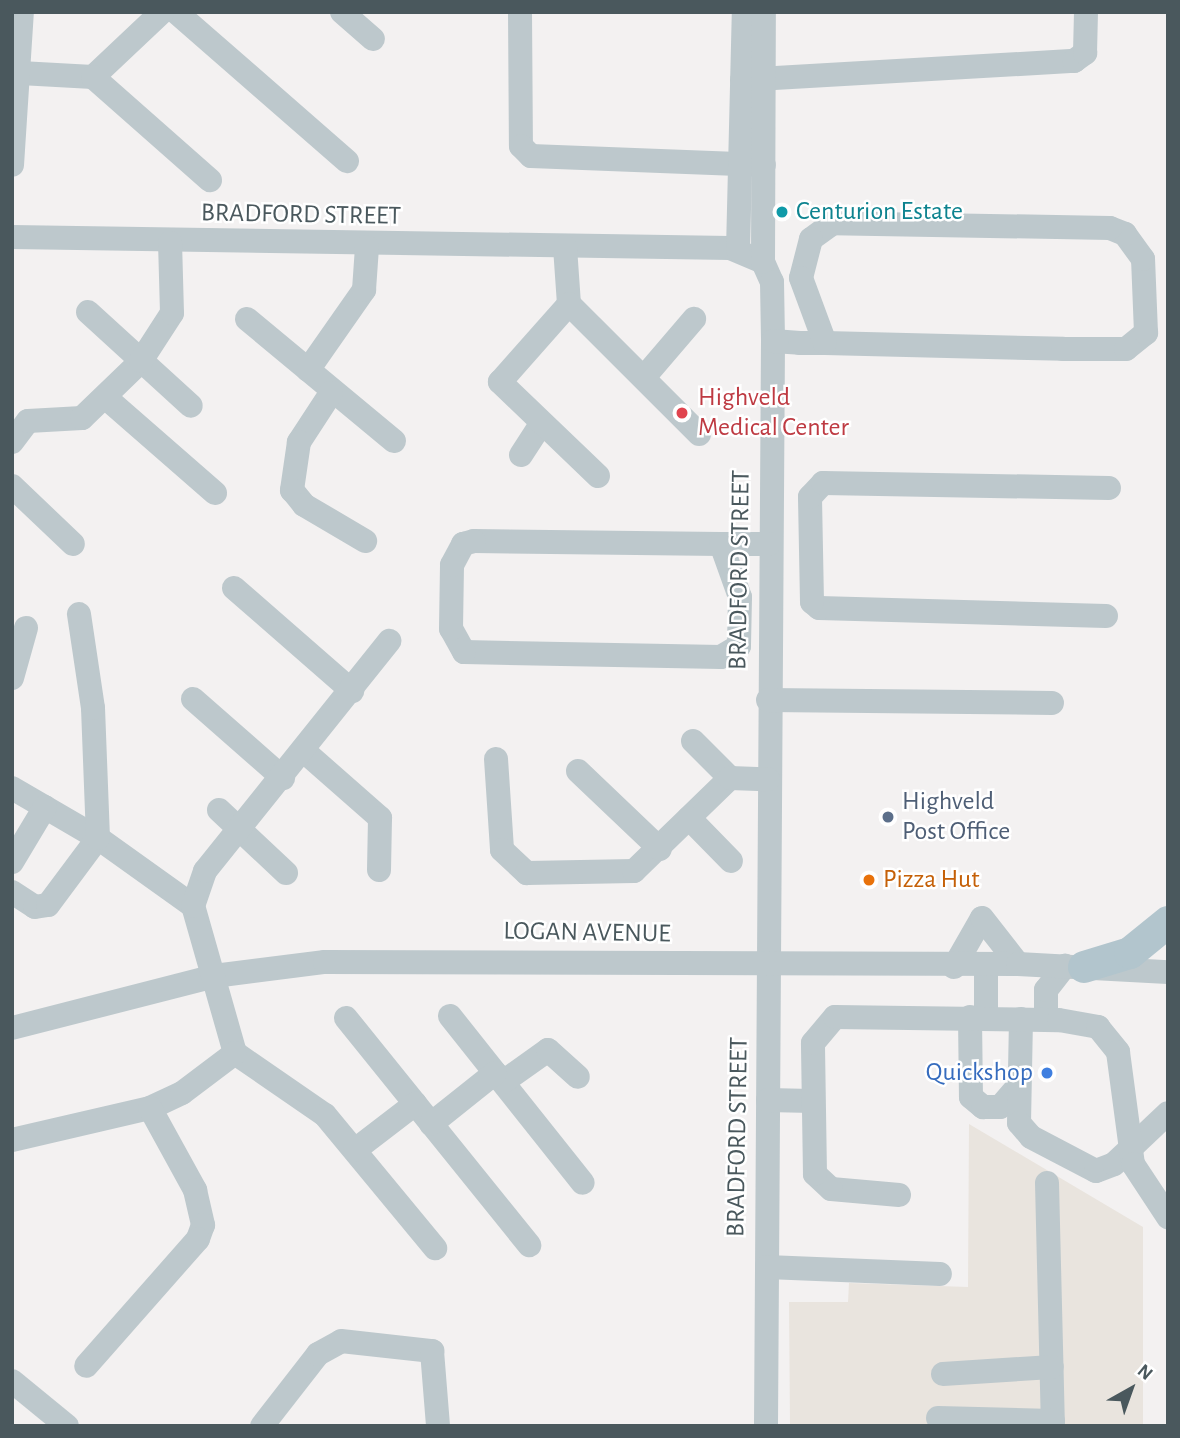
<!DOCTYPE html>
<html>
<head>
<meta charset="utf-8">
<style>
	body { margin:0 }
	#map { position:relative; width:1180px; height:1438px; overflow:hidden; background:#f3f1f1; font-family:"Alegreya Sans",sans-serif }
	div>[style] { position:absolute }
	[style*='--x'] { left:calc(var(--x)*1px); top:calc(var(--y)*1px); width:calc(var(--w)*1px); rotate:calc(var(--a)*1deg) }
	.commercial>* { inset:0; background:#e9e4de }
	.minor>* { height:24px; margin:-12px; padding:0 12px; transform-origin:12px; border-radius:12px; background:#bdc8cc }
	.major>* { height:32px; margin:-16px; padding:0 16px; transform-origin:16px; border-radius:16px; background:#b2c5cd }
	.dots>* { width:19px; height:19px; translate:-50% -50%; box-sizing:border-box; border:4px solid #fff; border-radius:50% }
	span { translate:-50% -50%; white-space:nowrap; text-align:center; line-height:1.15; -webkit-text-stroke:5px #fff; paint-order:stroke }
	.culture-label { font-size:26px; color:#0d838f }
	.left { translate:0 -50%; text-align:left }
	.street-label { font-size:26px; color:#4a585d }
	.health-label { font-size:26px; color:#be3a42 }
	.service-label { font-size:26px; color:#4e5e75 }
	.food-label { font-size:26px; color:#c56008 }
	.shop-label { font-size:26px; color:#366cbe }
	.right { translate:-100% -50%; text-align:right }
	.frame { position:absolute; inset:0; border:14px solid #4a585d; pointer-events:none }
	.north { position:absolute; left:1096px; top:1354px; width:70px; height:70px; -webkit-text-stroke:5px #fff; paint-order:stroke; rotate:40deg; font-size:19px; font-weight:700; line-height:28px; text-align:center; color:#4a585d }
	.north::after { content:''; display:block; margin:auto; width:24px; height:32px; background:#4a585d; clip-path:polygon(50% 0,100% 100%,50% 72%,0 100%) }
</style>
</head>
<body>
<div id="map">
	<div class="commercial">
		<i style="clip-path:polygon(969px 1124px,1143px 1227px,1143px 1426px,790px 1426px,789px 1302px,848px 1302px,849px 1283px,968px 1287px)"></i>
	</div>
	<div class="minor">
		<i style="--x:176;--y:12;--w:227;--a:41.1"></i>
		<i style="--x:342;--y:12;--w:41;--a:41.1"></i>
		<i style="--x:520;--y:12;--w:134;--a:89.6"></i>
		<i style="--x:521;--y:146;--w:14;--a:45"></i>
		<i style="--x:531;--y:156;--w:233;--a:2.2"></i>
		<i style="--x:20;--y:73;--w:73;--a:3.1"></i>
		<i style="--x:93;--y:77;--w:95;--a:-43.3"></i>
		<i style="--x:93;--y:77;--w:156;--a:41.4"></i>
		<i style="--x:742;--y:80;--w:333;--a:-3.3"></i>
		<i style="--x:1074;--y:61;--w:14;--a:-36"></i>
		<i style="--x:1085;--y:53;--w:41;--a:-88.6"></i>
		<i style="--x:12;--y:165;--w:153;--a:-86.3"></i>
		<i style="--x:12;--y:237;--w:718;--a:0.88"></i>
		<i style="--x:730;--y:248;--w:36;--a:23"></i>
		<i style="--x:763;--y:262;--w:22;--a:66"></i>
		<i style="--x:772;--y:282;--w:59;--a:89"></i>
		<i style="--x:773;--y:341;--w:1085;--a:90.37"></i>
		<i style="--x:565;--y:247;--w:57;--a:86"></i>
		<i style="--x:738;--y:250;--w:238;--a:-88.6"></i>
		<i style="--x:763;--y:262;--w:250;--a:-89.8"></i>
		<i style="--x:88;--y:312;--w:139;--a:42.4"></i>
		<i style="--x:247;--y:319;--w:191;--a:39.7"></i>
		<i style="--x:773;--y:341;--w:27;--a:4"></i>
		<i style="--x:800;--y:343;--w:25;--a:0"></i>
		<i style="--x:825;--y:343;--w:238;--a:1.4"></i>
		<i style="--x:1063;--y:349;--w:63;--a:0"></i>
		<i style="--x:1126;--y:349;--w:26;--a:-39"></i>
		<i style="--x:1146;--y:333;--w:74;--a:-92.3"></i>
		<i style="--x:1143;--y:259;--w:31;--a:-126"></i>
		<i style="--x:1125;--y:234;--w:16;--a:-158"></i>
		<i style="--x:1110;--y:228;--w:277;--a:-179"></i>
		<i style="--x:833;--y:223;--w:27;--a:144"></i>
		<i style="--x:811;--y:239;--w:40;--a:104.4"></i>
		<i style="--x:801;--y:278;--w:69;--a:69.7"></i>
		<i style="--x:308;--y:370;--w:98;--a:-55"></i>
		<i style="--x:364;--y:290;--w:43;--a:-86"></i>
		<i style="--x:646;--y:375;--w:74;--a:-49.4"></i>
		<i style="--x:331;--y:393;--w:59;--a:123.1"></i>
		<i style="--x:299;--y:442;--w:49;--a:98.3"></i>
		<i style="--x:292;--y:490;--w:19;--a:51"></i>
		<i style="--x:304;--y:505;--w:71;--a:30.5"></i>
		<i style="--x:105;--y:397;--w:146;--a:41.1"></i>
		<i style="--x:12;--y:442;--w:26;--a:-53"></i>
		<i style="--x:28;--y:421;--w:54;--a:-3.2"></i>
		<i style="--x:82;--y:418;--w:82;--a:-44"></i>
		<i style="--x:141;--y:361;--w:57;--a:-57.1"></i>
		<i style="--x:172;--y:313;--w:70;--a:-91.6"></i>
		<i style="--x:521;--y:455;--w:35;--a:-57"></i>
		<i style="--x:598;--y:476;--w:136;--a:-136.2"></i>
		<i style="--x:500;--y:382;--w:104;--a:-48.5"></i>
		<i style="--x:569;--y:304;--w:184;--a:45"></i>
		<i style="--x:12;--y:486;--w:84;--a:43.6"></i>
		<i style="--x:474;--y:541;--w:247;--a:0.7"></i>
		<i style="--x:721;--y:544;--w:56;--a:70.3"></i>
		<i style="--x:740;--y:597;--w:49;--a:91.2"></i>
		<i style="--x:739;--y:646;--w:21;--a:149"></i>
		<i style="--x:721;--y:657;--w:257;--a:-178.9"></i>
		<i style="--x:464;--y:652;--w:26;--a:-119"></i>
		<i style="--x:451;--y:629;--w:64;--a:-89.1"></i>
		<i style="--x:452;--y:565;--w:24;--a:-62"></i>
		<i style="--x:463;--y:544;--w:11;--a:-15"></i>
		<i style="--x:721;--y:544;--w:48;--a:0"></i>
		<i style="--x:234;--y:588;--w:157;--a:41.1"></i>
		<i style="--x:1106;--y:616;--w:287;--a:-178.4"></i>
		<i style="--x:819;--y:608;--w:9;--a:-139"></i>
		<i style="--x:812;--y:602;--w:105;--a:-91.1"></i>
		<i style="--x:810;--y:497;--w:19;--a:-47"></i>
		<i style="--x:823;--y:483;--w:286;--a:1"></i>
		<i style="--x:12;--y:678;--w:52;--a:-74.4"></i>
		<i style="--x:193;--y:699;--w:120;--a:41.3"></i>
		<i style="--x:768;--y:700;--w:284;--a:0.6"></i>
		<i style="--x:693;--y:741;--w:52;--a:45"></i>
		<i style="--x:305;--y:752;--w:100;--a:41.3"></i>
		<i style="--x:380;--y:818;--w:52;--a:91.1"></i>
		<i style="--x:496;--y:759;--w:91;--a:86.2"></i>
		<i style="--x:502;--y:850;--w:34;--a:43"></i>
		<i style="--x:527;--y:873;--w:107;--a:-1.1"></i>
		<i style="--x:634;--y:871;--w:134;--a:-44.1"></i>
		<i style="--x:730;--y:778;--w:38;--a:2"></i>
		<i style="--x:578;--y:771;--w:113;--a:43.6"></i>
		<i style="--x:12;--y:788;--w:99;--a:30.2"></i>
		<i style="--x:98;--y:838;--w:117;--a:35.6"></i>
		<i style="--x:219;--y:810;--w:92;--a:43.2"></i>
		<i style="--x:689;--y:818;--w:60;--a:45.7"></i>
		<i style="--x:12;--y:862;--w:64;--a:-59"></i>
		<i style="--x:12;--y:892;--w:27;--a:33"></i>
		<i style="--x:35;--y:907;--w:13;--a:-9"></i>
		<i style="--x:48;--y:905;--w:84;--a:-53.3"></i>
		<i style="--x:98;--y:838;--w:130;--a:-92.2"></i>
		<i style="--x:93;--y:708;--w:95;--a:-98.5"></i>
		<i style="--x:986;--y:966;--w:52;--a:90"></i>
		<i style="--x:954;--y:967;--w:56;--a:-60.3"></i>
		<i style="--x:982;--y:918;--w:58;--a:52"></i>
		<i style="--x:450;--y:1016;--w:213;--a:51.5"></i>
		<i style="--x:970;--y:1017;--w:80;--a:89.3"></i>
		<i style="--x:971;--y:1097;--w:16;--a:40"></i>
		<i style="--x:983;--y:1107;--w:17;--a:0"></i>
		<i style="--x:1000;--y:1107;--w:29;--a:-49"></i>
		<i style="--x:346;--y:1018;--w:292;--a:51.1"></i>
		<i style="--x:1021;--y:1019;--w:104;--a:91.1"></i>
		<i style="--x:1019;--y:1123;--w:18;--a:49"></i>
		<i style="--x:1031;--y:1137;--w:73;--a:27.6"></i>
		<i style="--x:1096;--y:1171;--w:19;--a:-21"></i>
		<i style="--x:1114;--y:1164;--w:74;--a:-43.4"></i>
		<i style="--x:1046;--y:1019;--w:29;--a:-90"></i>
		<i style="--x:1046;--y:990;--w:31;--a:-52"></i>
		<i style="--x:12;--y:1028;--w:209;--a:-14.4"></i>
		<i style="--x:214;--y:976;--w:112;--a:-7.2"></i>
		<i style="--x:325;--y:962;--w:693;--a:0.17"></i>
		<i style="--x:1018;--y:964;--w:150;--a:3.1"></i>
		<i style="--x:235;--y:1053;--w:153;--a:-105.9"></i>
		<i style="--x:193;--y:906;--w:37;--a:-71"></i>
		<i style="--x:205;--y:871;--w:295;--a:-51.3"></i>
		<i style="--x:235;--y:1053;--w:109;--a:34.6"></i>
		<i style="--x:325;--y:1115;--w:173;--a:50.4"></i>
		<i style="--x:503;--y:1082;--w:55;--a:-35.4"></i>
		<i style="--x:548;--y:1050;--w:40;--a:42"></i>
		<i style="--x:768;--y:1100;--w:44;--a:1.3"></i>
		<i style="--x:150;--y:1108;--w:35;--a:-25"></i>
		<i style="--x:182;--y:1093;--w:66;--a:-37"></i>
		<i style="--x:431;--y:1124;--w:82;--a:-38.6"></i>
		<i style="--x:12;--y:1140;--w:142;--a:-13.1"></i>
		<i style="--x:150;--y:1108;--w:94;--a:61.2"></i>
		<i style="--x:195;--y:1190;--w:36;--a:77"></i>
		<i style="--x:203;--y:1225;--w:15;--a:110"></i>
		<i style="--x:198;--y:1239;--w:169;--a:131.4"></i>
		<i style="--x:355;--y:1150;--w:76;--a:-37.5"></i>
		<i style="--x:1047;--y:1183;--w:243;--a:88.6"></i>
		<i style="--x:899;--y:1195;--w:68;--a:-175"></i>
		<i style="--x:831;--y:1189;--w:22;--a:-137"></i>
		<i style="--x:815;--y:1174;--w:131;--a:-90.9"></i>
		<i style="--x:813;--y:1043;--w:34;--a:-50"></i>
		<i style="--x:835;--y:1017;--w:224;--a:0.8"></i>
		<i style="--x:1059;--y:1020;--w:40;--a:10"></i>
		<i style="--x:1098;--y:1027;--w:32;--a:51"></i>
		<i style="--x:1118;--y:1052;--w:113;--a:82.4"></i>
		<i style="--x:1133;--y:1164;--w:64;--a:56.6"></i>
		<i style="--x:767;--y:1267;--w:173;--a:2.3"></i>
		<i style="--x:943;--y:1374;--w:109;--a:-3.7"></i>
		<i style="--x:12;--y:1381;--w:71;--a:39.3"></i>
		<i style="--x:938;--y:1418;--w:115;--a:1.5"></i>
		<i style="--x:262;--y:1426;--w:91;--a:-52.1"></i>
		<i style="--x:318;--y:1354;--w:26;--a:-29"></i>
		<i style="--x:341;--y:1341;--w:92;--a:6.3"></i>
		<i style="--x:432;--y:1351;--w:75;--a:85.4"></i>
	</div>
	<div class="major">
		<i style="--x:1084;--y:967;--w:48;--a:-16.9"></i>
		<i style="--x:1130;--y:953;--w:49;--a:-39.2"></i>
	</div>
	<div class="dots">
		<i style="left:782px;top:212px;background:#0f9aa8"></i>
		<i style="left:682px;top:413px;background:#e0444e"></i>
		<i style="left:888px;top:817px;background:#5c6f8a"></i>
		<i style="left:869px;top:880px;background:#e8710a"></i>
		<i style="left:1047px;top:1073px;background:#3f7fe0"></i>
	</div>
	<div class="culture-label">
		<span class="left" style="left:796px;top:212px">Centurion Estate</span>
	</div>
	<div class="street-label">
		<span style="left:301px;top:215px;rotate:1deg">BRADFORD STREET</span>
		<span style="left:740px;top:570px;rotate:-89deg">BRADFORD STREET</span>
		<span style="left:587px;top:933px;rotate:1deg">LOGAN AVENUE</span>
		<span style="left:738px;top:1137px;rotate:-89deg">BRADFORD STREET</span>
	</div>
	<div class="health-label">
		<span class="left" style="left:698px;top:413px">Highveld<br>Medical Center</span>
	</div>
	<div class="service-label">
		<span class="left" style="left:902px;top:817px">Highveld<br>Post Office</span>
	</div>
	<div class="food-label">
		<span class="left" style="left:883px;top:880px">Pizza Hut</span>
	</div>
	<div class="shop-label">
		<span class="right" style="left:1033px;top:1073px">Quickshop</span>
	</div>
	<div class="frame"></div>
	<div class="north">N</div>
</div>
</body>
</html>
